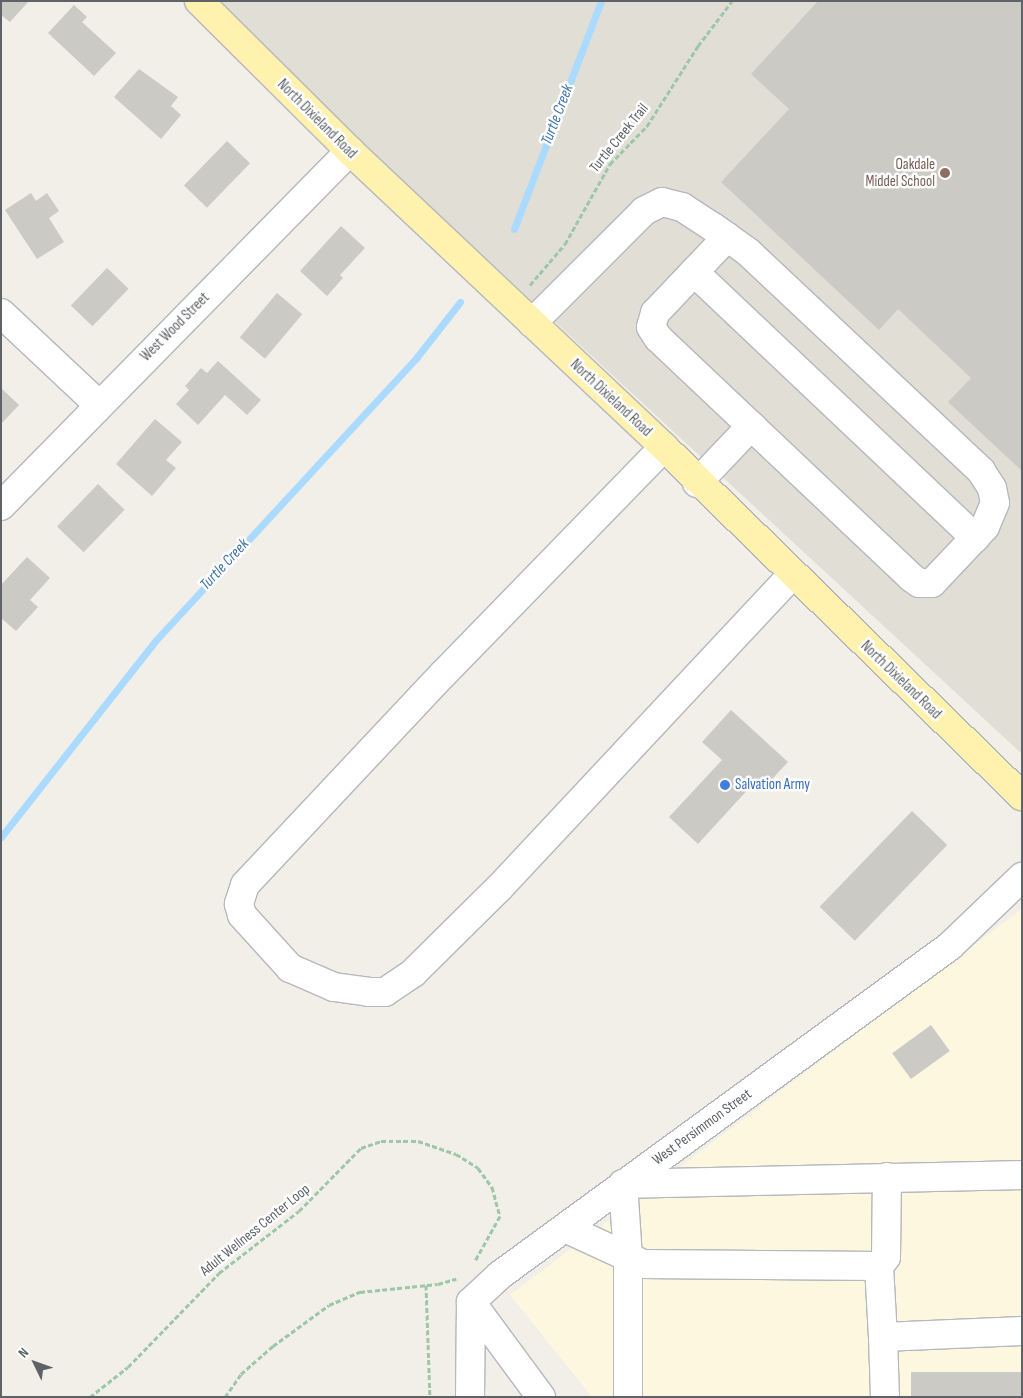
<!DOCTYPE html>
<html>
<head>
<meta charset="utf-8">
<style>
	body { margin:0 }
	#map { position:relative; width:1023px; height:1398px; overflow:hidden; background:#f1efe8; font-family:"Sofia Sans Condensed",sans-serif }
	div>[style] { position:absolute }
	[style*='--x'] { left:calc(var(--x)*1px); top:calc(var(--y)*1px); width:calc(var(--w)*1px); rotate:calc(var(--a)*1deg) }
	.commercial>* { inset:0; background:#fef7e0 }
	.education>* { inset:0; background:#e1ded6 }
	.stream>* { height:7px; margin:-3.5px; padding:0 3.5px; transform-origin:3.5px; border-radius:3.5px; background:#aadaff }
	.building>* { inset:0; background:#cccac5; transform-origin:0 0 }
	.path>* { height:3px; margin-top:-1.5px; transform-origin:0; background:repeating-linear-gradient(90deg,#9cc7a9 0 5px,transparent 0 7.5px) }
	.roads { filter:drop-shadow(1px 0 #b5b8bc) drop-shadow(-1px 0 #b5b8bc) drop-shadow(0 1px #b5b8bc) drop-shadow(0 -1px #b5b8bc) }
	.minor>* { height:28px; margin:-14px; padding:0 14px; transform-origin:14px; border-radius:14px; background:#fff }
	.major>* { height:28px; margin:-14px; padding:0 14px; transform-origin:14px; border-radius:14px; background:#fff2af }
	.dots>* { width:14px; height:14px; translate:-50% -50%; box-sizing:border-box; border:2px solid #fff; border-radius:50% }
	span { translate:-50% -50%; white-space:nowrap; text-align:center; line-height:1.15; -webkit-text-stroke:5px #fff; paint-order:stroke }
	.street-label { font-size:15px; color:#5f6368 }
	.education-label { font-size:15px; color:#785e54 }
	.right { translate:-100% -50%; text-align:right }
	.shop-label { font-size:15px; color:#366cbe }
	.left { translate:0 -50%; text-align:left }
	.water-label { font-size:16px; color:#4174aa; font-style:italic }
	.frame { position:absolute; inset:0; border:2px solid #5f6368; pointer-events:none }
	.north { position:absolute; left:10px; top:1338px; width:50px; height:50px; -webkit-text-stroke:4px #fff; paint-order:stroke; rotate:312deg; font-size:14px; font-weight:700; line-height:20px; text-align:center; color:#5f6368 }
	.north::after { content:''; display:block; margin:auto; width:18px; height:22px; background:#5f6368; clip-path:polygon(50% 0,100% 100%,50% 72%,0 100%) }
</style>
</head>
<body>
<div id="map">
	<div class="commercial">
		<i style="clip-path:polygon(1022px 909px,1022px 1397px,592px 1397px,510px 1295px)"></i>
	</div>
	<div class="education">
		<i style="clip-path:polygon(208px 1px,1022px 1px,1022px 754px)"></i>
	</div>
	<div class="stream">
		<i style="--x:514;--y:229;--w:244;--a:-69.1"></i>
		<i style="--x:1;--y:837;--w:251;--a:-51.8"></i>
		<i style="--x:156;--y:640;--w:385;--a:-47.3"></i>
		<i style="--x:417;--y:357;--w:70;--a:-52"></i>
	</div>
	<div class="building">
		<i style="clip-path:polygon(1px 1px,29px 1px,10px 22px,1px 15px)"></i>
		<i style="clip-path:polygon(818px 1px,1022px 1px,1022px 471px,948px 402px,971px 378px,898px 309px,879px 330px,721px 182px,789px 109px,751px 74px)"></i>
		<i style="clip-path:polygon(74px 5px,87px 17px,82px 22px,116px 53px,94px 76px,48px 33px)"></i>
		<i style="clip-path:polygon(139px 69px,178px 97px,171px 106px,181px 115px,161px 139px,114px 97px)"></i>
		<i style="left:227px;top:141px;width:32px;height:62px;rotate:44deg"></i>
		<i style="clip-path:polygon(31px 193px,36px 201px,47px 193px,59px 211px,49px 218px,64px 242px,37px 259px,5px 210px)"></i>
		<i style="clip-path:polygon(341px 226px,365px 248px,340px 275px,343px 278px,327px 296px,300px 271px)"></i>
		<i style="left:107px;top:268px;width:30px;height:52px;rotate:44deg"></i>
		<i style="left:277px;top:293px;width:33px;height:58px;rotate:40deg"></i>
		<i style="clip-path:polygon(218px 361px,261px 400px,247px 415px,225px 395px,198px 425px,176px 404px,189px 390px,185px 386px,201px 368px,207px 373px)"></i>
		<i style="clip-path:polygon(1px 388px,19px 405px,1px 424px)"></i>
		<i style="clip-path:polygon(155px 419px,182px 442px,166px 460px,176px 468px,152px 496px,116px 464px)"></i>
		<i style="left:98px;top:484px;width:37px;height:59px;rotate:44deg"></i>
		<i style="clip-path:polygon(27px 557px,50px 578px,30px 600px,38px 607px,16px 631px,1px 618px,1px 585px)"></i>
		<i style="clip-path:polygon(731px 710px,788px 762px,760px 792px,752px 785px,698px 844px,669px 817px,722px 760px,702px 742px)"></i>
		<i style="left:912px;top:811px;width:49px;height:133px;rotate:44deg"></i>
		<i style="left:931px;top:1025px;width:32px;height:48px;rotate:54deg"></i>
		<i style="left:1022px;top:1372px;width:25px;height:111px;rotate:90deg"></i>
	</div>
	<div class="path">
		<i style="--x:530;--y:285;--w:54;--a:-49.5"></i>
		<i style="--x:565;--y:244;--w:92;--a:-60.6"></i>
		<i style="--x:610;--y:164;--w:53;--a:-45.8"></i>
		<i style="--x:647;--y:126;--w:95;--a:-57.5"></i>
		<i style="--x:698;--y:46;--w:56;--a:-52.9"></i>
		<i style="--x:426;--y:1285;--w:112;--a:88"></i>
		<i style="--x:90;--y:1397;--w:48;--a:-38.3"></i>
		<i style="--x:128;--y:1367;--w:131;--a:-45.9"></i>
		<i style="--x:219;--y:1273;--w:101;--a:-37.8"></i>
		<i style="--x:299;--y:1211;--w:88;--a:-45.5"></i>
		<i style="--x:361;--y:1148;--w:21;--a:-19"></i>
		<i style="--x:381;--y:1141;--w:37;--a:0"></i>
		<i style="--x:418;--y:1141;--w:40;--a:18.9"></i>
		<i style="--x:456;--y:1154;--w:26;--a:32"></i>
		<i style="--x:478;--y:1168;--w:24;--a:54"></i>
		<i style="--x:492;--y:1187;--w:30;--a:75"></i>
		<i style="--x:500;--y:1216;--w:51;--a:119.1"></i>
		<i style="--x:225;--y:1397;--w:28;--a:-55"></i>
		<i style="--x:241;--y:1374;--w:43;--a:-41.2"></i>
		<i style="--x:273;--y:1346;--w:69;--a:-36.2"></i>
		<i style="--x:329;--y:1305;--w:34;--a:-23"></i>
		<i style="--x:360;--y:1292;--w:78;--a:-5.9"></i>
		<i style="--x:438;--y:1284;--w:19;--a:-16"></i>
	</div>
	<div class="roads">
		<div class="minor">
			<i style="--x:694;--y:272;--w:387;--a:43.4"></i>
			<i style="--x:1;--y:313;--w:133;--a:43.2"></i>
			<i style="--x:532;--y:323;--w:158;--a:-45"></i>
			<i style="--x:644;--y:211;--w:20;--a:-27"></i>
			<i style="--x:662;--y:202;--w:21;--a:14"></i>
			<i style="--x:682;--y:207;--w:37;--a:33"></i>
			<i style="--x:713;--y:227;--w:43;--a:35.5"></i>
			<i style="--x:748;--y:252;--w:320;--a:43.2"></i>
			<i style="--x:981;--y:471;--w:20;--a:57"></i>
			<i style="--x:992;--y:488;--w:15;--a:79"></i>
			<i style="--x:995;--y:503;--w:26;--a:113"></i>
			<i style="--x:985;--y:527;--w:77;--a:133.4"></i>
			<i style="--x:932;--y:583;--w:13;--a:180"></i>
			<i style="--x:919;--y:583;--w:9;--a:-144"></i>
			<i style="--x:912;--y:578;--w:349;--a:-136.6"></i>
			<i style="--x:658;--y:338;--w:13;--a:-122"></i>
			<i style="--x:651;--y:327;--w:15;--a:-74"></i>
			<i style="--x:655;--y:313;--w:105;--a:-46.5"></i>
			<i style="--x:664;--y:447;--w:317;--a:134.2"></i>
			<i style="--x:443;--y:674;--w:289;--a:133.2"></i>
			<i style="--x:245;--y:885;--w:20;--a:108"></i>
			<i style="--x:239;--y:904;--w:11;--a:75"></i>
			<i style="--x:242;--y:915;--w:72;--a:47.8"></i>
			<i style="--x:290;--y:968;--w:48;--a:23.4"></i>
			<i style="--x:334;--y:987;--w:34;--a:8"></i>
			<i style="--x:368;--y:992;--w:17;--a:0"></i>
			<i style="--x:385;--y:992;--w:34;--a:-34"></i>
			<i style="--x:413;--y:973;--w:122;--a:-44.7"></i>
			<i style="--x:500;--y:887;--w:427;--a:-46.9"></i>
			<i style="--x:697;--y:483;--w:79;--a:-46.5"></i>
			<i style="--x:1;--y:506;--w:498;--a:-45.5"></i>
			<i style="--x:565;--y:1228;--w:86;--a:24.8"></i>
			<i style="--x:643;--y:1264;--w:236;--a:0.5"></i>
			<i style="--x:879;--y:1266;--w:11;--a:-52"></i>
			<i style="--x:886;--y:1257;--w:80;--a:-89.3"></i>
			<i style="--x:879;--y:1266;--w:71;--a:86.8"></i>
			<i style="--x:883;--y:1337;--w:139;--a:-2.5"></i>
			<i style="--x:471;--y:1302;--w:40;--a:-43"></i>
			<i style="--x:500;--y:1275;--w:557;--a:-36.17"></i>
			<i style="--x:950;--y:946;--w:100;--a:-43.8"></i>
			<i style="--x:471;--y:1302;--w:118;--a:53.6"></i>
			<i style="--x:883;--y:1337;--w:60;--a:88.1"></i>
			<i style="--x:470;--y:1397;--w:95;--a:-89.4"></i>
			<i style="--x:628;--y:1397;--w:140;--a:-90"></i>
			<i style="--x:628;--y:1257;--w:73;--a:-93.9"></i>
			<i style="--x:623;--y:1184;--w:399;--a:-1.3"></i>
		</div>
		<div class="major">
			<i style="--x:199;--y:1;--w:213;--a:44.8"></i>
			<i style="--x:350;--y:151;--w:432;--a:43.3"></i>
			<i style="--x:664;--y:447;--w:500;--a:44.3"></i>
		</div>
	</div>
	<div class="dots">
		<i style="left:945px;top:173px;background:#8d6e63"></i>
		<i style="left:725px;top:785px;background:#3f7fe0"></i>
	</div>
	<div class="street-label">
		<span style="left:317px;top:119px;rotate:45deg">North Dixieland Road</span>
		<span style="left:619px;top:138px;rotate:-51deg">Turtle Creek Trail</span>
		<span style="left:175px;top:327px;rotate:-45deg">West Wood Street</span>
		<span style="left:611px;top:398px;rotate:43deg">North Dixieland Road</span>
		<span style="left:901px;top:680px;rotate:44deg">North Dixieland Road</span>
		<span style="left:702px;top:1127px;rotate:-36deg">West Persimmon Street</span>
		<span style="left:255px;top:1230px;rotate:-39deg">Adult Wellness Center Loop</span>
	</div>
	<div class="education-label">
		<span class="right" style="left:935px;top:173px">Oakdale<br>Middel School</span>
	</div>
	<div class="shop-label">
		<span class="left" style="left:735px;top:785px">Salvation Army</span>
	</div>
	<div class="water-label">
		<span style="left:558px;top:115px;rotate:-69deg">Turtle Creek</span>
		<span style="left:225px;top:565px;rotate:-47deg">Turtle Creek</span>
	</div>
	<div class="frame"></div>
	<div class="north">N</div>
</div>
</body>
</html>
